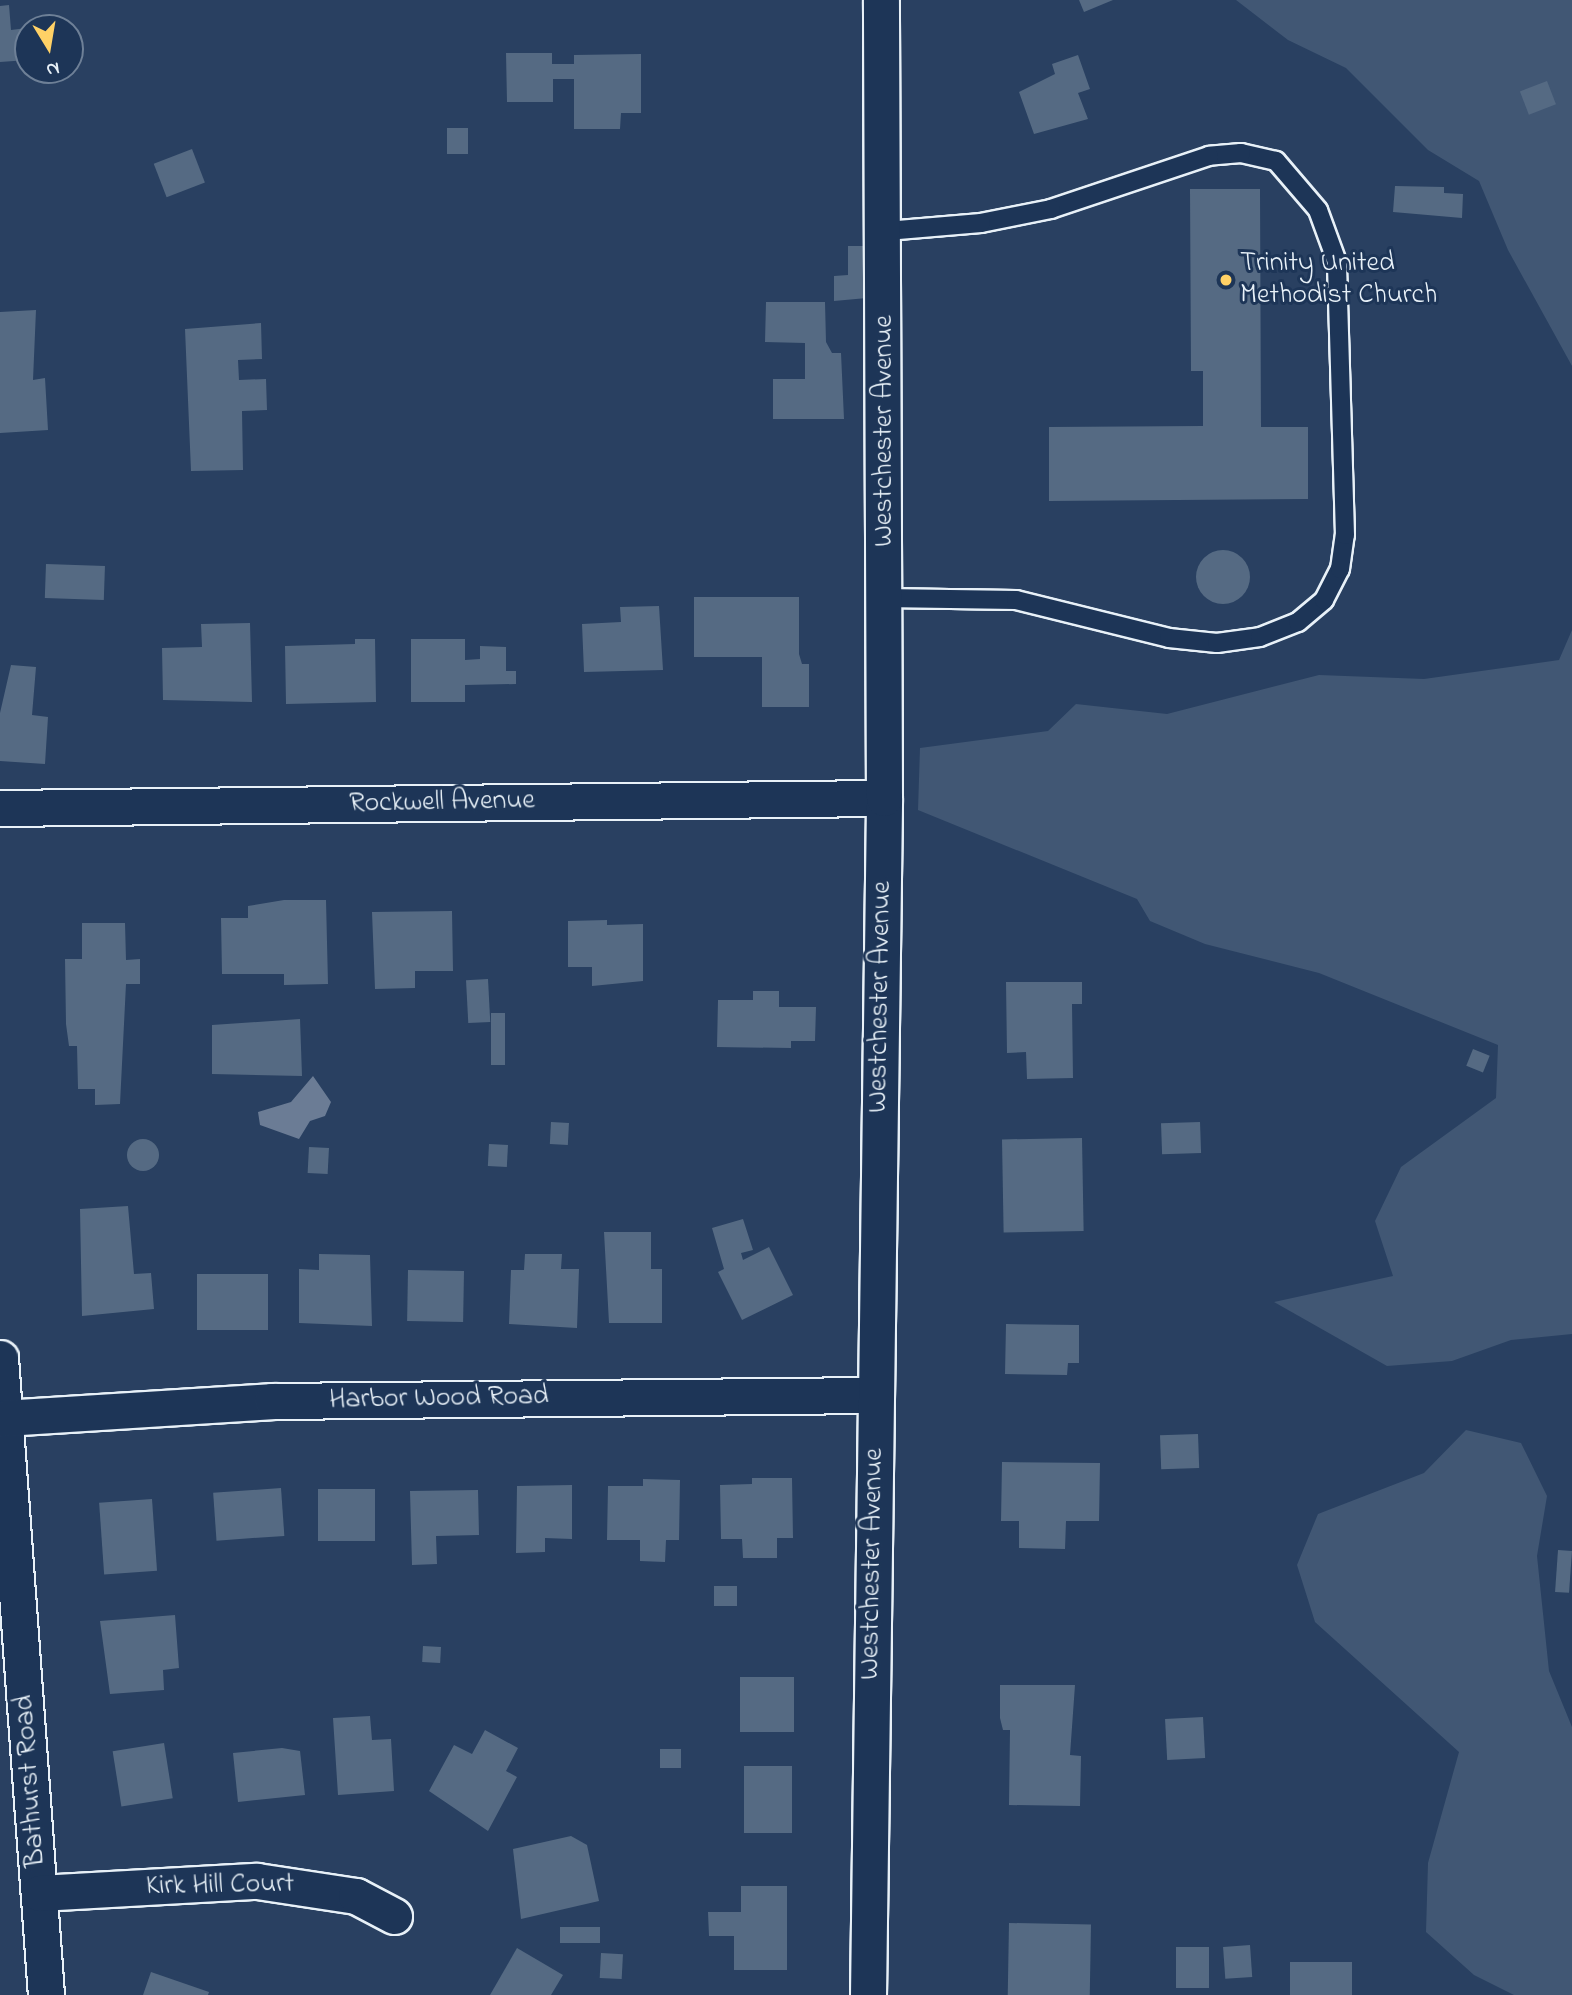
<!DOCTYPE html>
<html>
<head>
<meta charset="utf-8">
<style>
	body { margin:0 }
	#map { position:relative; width:1572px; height:1995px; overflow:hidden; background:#294061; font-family:"Indie Flower",sans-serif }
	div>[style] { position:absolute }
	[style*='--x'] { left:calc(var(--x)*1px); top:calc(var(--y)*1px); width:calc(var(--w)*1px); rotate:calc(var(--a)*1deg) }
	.green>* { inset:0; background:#415774 }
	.water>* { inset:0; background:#6b7c95 }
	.building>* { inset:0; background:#556a83; transform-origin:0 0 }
	.round { border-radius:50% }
	.roads { filter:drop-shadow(2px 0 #e8f1f8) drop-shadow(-2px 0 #e8f1f8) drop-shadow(0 2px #e8f1f8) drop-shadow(0 -2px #e8f1f8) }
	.lane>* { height:18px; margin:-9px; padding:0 9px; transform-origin:9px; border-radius:9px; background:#1d3557 }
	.street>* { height:35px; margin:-17.5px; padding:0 17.5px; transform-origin:17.5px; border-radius:17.5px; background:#1d3557 }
	.dots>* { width:19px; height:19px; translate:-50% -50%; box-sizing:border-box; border:4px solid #1d3557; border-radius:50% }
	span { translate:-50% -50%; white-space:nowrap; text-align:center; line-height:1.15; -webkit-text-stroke:6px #1d3557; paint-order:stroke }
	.poi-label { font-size:28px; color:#e8f1f8 }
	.left { translate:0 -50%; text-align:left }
	.street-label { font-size:28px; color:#e8f1f8 }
	.north { position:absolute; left:14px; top:14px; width:70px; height:70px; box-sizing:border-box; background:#1d3557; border:2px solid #6e8097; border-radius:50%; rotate:169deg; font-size:19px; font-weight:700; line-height:28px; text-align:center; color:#e8f1f8 }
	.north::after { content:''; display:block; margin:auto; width:24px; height:32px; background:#ffd166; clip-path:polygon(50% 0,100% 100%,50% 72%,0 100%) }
</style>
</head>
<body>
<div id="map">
	<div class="green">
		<i style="clip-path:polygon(1236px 0,1572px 0,1572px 366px,1508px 250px,1479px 181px,1428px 150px,1346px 68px,1288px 40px)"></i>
		<i style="clip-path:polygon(1572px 630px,1572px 1334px,1511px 1340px,1452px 1361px,1387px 1366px,1274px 1302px,1393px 1276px,1375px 1221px,1401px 1167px,1496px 1098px,1498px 1045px,1319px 973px,1205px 944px,1150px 921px,1137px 899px,918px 810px,920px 748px,1048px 731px,1076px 704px,1167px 714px,1319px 675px,1424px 679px,1559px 660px)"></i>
		<i style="clip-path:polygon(1466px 1430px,1521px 1443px,1547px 1496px,1537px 1556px,1549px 1671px,1572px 1727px,1572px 1995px,1514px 1995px,1474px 1975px,1426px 1932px,1428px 1863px,1459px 1752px,1315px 1622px,1297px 1565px,1318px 1514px,1424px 1473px)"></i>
	</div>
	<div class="water">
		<i style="clip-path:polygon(313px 1076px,331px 1102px,325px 1116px,310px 1121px,299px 1139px,260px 1125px,258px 1112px,291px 1102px)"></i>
	</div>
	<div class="building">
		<i style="clip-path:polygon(1079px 0,1113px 0,1084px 12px)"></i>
		<i style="clip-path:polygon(9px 5px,11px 30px,27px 28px,28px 60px,0 62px,0 6px)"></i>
		<i style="clip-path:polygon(506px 53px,552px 53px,552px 64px,574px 64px,574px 55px,641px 54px,641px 113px,621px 113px,620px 129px,574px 129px,574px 79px,553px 79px,553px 102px,507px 102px)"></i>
		<i style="clip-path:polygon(1078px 55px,1090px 89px,1078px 93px,1088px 119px,1034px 134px,1019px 92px,1055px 74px,1052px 64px)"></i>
		<i style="left:1547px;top:81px;width:25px;height:29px;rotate:69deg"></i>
		<i style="left:447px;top:128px;width:21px;height:26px"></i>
		<i style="left:192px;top:149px;width:36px;height:41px;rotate:69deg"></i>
		<i style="clip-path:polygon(1395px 186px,1444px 187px,1444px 193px,1463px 194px,1462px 218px,1393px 212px)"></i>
		<i style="clip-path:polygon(1190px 189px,1260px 189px,1261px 427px,1308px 427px,1308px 499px,1049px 501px,1049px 427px,1203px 426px,1203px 371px,1191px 371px)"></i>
		<i style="clip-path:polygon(848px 246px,867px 246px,867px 298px,834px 301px,834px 276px,848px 275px)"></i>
		<i style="clip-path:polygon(766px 302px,825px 302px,826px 342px,832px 353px,841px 353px,844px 419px,773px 419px,773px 379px,805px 379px,805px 343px,765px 342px)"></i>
		<i style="clip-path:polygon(36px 310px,33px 380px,45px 378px,48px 430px,0 433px,0 312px)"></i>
		<i style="clip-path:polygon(261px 323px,262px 359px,238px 360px,239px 380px,266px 379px,267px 410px,242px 411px,243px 470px,191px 471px,185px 329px)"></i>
		<i class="round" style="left:1196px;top:550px;width:54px;height:54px"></i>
		<i style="left:46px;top:564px;width:59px;height:34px;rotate:2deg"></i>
		<i style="clip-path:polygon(694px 597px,799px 597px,799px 654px,802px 664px,809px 664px,809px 707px,762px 707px,762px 657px,694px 657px)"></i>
		<i style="clip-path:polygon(659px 606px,663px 670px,584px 672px,582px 624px,621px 622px,620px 607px)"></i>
		<i style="clip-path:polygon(250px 623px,252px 702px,163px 700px,162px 648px,202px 647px,201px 624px)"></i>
		<i style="clip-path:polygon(355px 639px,375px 639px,376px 702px,286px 704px,285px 646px,355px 644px)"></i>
		<i style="clip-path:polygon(411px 639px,465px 639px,465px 660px,480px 659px,480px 646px,506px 647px,506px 671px,516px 671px,516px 684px,465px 685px,465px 702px,411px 702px)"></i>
		<i style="clip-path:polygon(11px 665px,36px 667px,32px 715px,48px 717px,45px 764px,0 761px,0 713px)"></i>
		<i style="clip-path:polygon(284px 900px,326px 900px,328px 984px,284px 985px,284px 974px,222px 974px,221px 918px,248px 918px,248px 906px)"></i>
		<i style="clip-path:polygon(452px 911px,453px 971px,415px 971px,415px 988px,375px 989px,372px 912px)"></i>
		<i style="clip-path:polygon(607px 920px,607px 925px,643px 924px,643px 981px,592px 986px,592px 967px,568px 967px,568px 921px)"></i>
		<i style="clip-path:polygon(82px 923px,125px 923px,126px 960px,140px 959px,140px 984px,126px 984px,120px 1104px,95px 1105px,95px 1089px,78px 1089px,77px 1046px,69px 1046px,66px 1024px,65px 959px,82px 959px)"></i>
		<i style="left:488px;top:979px;width:43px;height:22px;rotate:87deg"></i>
		<i style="clip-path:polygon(1006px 982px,1082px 982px,1082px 1004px,1072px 1004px,1073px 1078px,1027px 1079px,1026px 1052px,1007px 1053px)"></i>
		<i style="clip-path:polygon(753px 991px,779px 991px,779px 1007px,816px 1007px,815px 1041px,791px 1041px,791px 1048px,717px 1047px,718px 1000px,753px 1000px)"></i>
		<i style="left:491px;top:1013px;width:14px;height:52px"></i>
		<i style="clip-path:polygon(300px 1019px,302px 1076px,212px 1074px,212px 1025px)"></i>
		<i style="left:1473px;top:1049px;width:18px;height:18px;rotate:22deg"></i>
		<i style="left:551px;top:1122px;width:18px;height:22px;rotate:3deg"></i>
		<i style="left:1200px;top:1122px;width:31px;height:39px;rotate:88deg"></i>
		<i style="left:1082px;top:1138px;width:93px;height:80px;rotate:89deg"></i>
		<i class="round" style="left:127px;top:1139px;width:32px;height:32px"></i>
		<i style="left:489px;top:1144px;width:19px;height:22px;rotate:3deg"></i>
		<i style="left:309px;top:1147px;width:20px;height:26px;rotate:3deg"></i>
		<i style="clip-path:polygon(128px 1206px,134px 1274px,151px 1273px,154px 1309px,82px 1316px,80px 1209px)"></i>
		<i style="clip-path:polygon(743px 1219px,753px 1250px,741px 1253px,743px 1260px,769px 1247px,793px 1295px,742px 1320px,718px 1272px,724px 1269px,712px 1228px)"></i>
		<i style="clip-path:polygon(604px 1232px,651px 1232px,651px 1269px,662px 1269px,662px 1323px,609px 1323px)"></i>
		<i style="clip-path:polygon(319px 1254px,370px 1255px,372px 1326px,299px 1323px,299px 1269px,319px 1270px)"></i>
		<i style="clip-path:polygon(525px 1254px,562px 1254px,561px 1269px,579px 1269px,577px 1328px,509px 1324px,511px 1270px,524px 1270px)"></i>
		<i style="left:408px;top:1270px;width:56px;height:51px;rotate:1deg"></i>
		<i style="left:197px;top:1274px;width:71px;height:56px"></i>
		<i style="clip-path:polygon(1006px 1324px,1079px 1325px,1079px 1363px,1068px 1363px,1067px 1375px,1005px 1374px)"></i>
		<i style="left:1198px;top:1434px;width:34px;height:38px;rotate:88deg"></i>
		<i style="clip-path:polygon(1002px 1462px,1100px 1463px,1099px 1521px,1066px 1521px,1065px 1549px,1019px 1548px,1019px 1521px,1001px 1521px)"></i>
		<i style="clip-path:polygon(752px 1478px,792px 1478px,793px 1538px,777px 1538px,777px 1558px,743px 1558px,742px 1539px,721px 1539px,720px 1485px,752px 1484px)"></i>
		<i style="clip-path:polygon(643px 1479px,680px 1480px,679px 1540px,666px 1540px,665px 1562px,640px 1561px,640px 1540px,607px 1540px,608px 1486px,643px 1486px)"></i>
		<i style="clip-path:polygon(572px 1485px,572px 1539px,545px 1538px,545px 1552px,516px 1553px,517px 1486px)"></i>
		<i style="left:281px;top:1488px;width:48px;height:68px;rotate:86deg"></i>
		<i style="left:318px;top:1489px;width:57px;height:52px"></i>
		<i style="clip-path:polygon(478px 1490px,479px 1535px,436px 1536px,437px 1564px,412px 1565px,410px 1491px)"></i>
		<i style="left:152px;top:1499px;width:72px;height:53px;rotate:86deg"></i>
		<i style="left:1558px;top:1550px;width:14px;height:42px;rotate:4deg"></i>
		<i style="left:714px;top:1586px;width:23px;height:20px"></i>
		<i style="clip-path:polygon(175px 1615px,179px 1668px,163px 1670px,164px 1690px,110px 1694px,100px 1621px)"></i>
		<i style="left:423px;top:1646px;width:18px;height:16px;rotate:3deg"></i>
		<i style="left:740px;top:1677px;width:54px;height:55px"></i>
		<i style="clip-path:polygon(1000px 1685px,1075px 1685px,1070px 1755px,1081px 1756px,1080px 1806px,1009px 1805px,1010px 1730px,1003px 1730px,1000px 1718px)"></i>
		<i style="clip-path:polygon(370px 1716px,372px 1740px,391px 1739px,394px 1791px,338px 1795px,333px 1718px)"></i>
		<i style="left:1203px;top:1717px;width:41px;height:38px;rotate:87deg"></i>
		<i style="clip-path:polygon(485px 1730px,518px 1748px,506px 1771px,517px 1777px,488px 1831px,429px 1791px,454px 1745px,472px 1754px)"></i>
		<i style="left:164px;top:1743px;width:56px;height:52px;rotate:81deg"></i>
		<i style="clip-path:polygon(282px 1748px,300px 1751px,305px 1795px,238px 1802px,233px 1753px)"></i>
		<i style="left:660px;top:1749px;width:21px;height:19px"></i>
		<i style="left:744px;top:1766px;width:48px;height:67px"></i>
		<i style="clip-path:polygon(571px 1836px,587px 1845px,599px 1901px,521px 1919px,513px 1849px)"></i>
		<i style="clip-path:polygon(741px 1886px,787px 1886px,787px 1970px,734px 1970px,734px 1936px,709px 1936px,708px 1912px,741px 1912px)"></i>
		<i style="left:1009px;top:1923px;width:82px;height:72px;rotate:1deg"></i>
		<i style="left:560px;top:1927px;width:40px;height:16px"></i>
		<i style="left:1250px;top:1945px;width:32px;height:27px;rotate:86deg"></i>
		<i style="left:1176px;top:1947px;width:33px;height:41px"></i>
		<i style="clip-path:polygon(517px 1948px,563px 1975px,551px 1995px,490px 1995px)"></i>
		<i style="left:601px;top:1953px;width:22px;height:25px;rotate:3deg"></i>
		<i style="left:1290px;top:1962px;width:62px;height:33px"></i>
		<i style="clip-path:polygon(151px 1972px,209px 1992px,208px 1995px,143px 1995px)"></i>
	</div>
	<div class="roads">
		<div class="lane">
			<i style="--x:884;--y:598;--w:132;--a:0.9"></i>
			<i style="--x:1016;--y:600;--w:158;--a:13.9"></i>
			<i style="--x:1169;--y:638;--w:48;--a:5.9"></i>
			<i style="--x:1217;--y:643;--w:43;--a:-7.9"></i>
			<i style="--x:1260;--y:637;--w:41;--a:-21.5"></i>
			<i style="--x:1298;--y:622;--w:34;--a:-40"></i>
			<i style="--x:1324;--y:600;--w:35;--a:-63"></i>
			<i style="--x:1340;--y:569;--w:34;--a:-82"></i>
			<i style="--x:1345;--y:535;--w:273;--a:-91.7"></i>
			<i style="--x:1337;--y:262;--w:55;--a:-110.1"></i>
			<i style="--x:1318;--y:210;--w:65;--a:-130.6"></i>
			<i style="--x:1276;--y:161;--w:36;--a:-167"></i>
			<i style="--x:1241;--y:153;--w:32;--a:175"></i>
			<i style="--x:1209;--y:156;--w:167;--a:161.5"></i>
			<i style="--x:1051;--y:209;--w:71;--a:168.7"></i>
			<i style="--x:981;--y:223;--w:95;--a:175.2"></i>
		</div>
		<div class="street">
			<i style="--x:0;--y:808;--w:884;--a:-0.65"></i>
			<i style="--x:0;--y:1358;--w:639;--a:85.87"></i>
			<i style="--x:4;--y:1418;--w:269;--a:-3.6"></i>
			<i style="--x:272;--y:1401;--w:603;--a:-0.57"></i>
			<i style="--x:39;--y:1893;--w:218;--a:-3.2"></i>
			<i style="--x:257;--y:1881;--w:100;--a:8.6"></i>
			<i style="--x:356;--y:1896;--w:43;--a:27.8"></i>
			<i style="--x:868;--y:1995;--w:1197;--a:-89.23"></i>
			<i style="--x:884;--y:798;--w:798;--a:-90.22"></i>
		</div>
	</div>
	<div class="dots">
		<i style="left:1226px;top:280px;background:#ffd166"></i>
	</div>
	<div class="poi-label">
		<span class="left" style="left:1240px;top:280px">Trinity United<br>Methodist Church</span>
	</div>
	<div class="street-label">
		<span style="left:885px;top:431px;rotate:-90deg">Westchester Avenue</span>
		<span style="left:442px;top:803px;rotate:-1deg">Rockwell Avenue</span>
		<span style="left:881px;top:997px;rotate:-89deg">Westchester Avenue</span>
		<span style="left:439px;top:1399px;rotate:-1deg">Harbor Wood Road</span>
		<span style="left:873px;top:1564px;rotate:-89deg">Westchester Avenue</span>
		<span style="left:31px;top:1781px;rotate:-94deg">Bathurst Road</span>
		<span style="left:220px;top:1886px;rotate:-1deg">Kirk Hill Court</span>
	</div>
	<div class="north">N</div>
</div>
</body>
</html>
